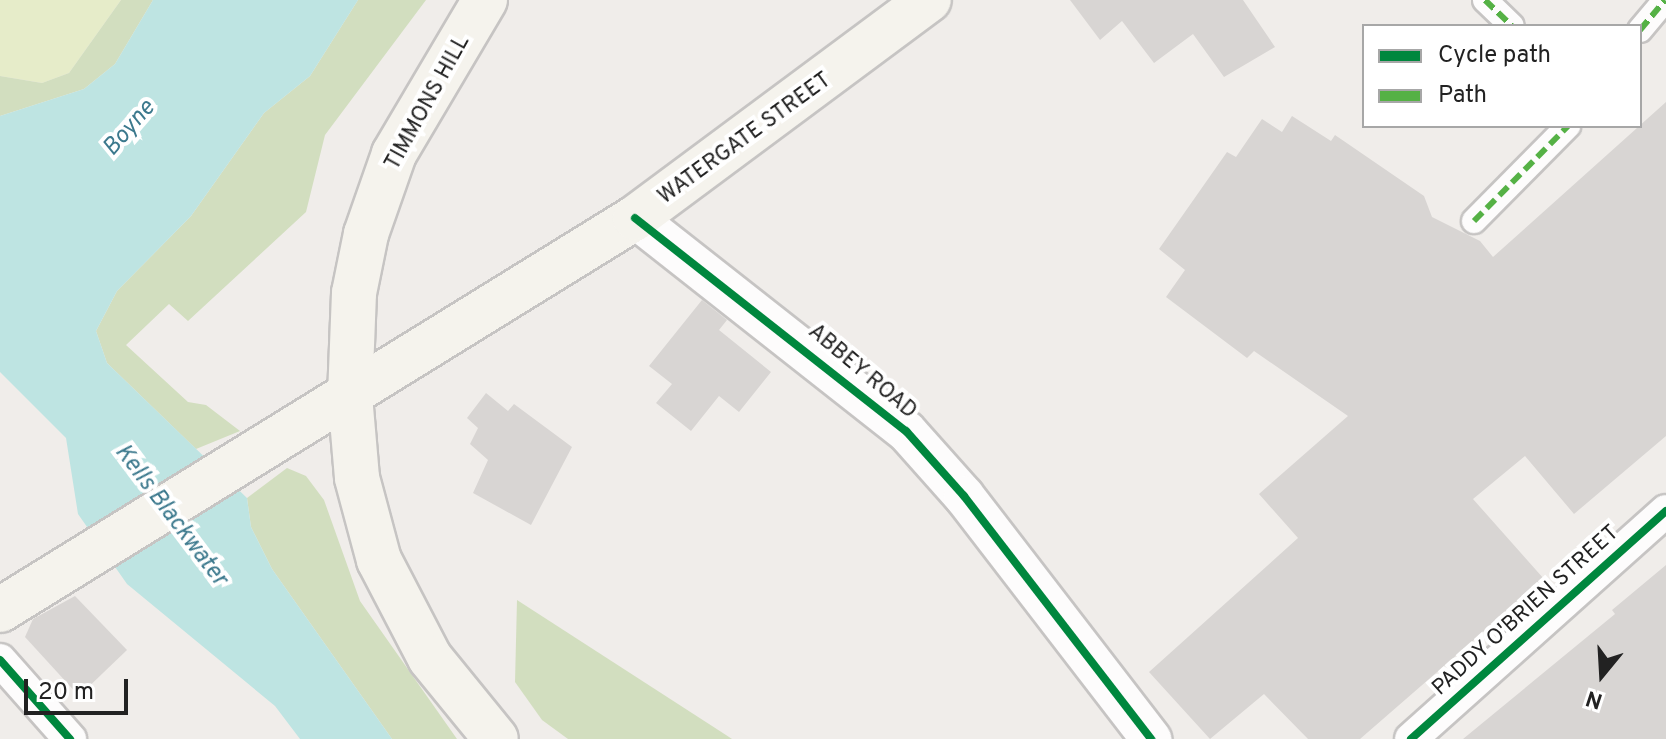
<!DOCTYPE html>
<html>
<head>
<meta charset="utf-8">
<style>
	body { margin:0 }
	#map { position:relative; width:1666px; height:739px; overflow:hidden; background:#f0edea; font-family:Overpass,sans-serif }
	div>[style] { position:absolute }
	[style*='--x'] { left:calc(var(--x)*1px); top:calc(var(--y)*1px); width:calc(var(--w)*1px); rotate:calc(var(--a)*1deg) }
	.grass>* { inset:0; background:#e6ecc9 }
	.forest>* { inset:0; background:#d2debf }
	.water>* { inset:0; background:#bee4e2 }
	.building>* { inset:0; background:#d8d5d3 }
	.roads { filter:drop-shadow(2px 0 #c6c4c3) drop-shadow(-2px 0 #c6c4c3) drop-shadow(0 2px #c6c4c3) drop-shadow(0 -2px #c6c4c3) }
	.pedestrian>* { height:24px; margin:-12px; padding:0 12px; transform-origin:12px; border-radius:12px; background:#fdfcfc }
	.minor>* { height:32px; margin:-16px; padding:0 16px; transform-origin:16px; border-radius:16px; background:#fdfcfc }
	.tertiary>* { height:40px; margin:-20px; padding:0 20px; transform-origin:20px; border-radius:20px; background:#fdfcfc }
	.secondary>* { height:44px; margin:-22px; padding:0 22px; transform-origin:22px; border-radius:22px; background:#f5f3ed }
	.quiet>* { height:6px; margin-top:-3px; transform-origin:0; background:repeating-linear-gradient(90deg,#55b145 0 12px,transparent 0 18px) }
	.cycleway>* { height:8px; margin:-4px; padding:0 4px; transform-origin:4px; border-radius:4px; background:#00873e }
	span { translate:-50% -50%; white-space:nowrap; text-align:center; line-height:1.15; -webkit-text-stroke:8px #fff; paint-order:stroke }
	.street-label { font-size:22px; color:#222 }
	.water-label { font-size:24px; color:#3c798d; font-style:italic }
	.legend { position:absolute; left:1362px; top:24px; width:280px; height:104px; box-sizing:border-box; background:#fff; border:2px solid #a7a7a7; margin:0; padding:10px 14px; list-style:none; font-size:24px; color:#222 }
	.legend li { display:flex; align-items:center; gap:16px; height:40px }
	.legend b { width:40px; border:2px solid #a7a7a7 }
	.north { position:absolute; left:1562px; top:635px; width:80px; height:80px; -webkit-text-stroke:6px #fff; paint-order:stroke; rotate:198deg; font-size:22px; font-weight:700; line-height:32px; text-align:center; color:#222 }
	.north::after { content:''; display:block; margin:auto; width:28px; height:36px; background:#222; clip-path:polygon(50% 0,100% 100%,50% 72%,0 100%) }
	.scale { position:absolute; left:24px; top:679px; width:104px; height:36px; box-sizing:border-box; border:4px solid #222; border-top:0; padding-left:10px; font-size:24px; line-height:28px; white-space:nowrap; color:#222; -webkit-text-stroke:6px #fff; paint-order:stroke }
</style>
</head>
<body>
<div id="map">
	<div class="grass">
		<i style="clip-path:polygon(0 0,121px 0,69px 73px,42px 83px,0 76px)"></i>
	</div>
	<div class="forest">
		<i style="clip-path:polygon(121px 0,153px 0,115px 64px,84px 89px,0 116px,0 76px,42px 83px,69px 73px)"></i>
		<i style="clip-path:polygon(358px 0,426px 0,325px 135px,306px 212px,188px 321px,169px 304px,126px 345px,188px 402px,206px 405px,240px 431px,196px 449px,107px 363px,96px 331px,117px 291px,191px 216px,264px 113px,310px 76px)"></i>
		<i style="clip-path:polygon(287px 468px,306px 476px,324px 500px,360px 601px,457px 739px,392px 739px,272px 569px,251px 527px,247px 498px)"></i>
		<i style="clip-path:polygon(517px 600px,726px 735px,732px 739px,568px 739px,542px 720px,515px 682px)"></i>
	</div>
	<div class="water">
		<i style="clip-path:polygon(153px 0,358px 0,310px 76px,264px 113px,191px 216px,117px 291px,96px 331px,107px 363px,247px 498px,251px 527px,272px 569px,392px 739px,300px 739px,275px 706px,127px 584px,78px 514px,66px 438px,0 372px,0 116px,84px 89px,115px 64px)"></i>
	</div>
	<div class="building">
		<i style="clip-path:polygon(1070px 0,1243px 0,1275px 47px,1224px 77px,1193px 34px,1154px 63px,1122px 21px,1100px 40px)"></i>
		<i style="clip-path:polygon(1666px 102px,1666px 436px,1574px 514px,1525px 456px,1473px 499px,1544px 579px,1360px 739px,1308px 739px,1264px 694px,1210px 739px,1149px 672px,1298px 538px,1259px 494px,1348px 416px,1254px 351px,1247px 358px,1166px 297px,1185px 270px,1159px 249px,1227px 152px,1236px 157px,1262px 119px,1282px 132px,1292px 116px,1331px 141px,1335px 135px,1424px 196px,1432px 217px,1480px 241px,1493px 257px)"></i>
		<i style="clip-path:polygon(702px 300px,727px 320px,719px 330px,771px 372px,739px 412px,719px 396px,691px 431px,656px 403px,672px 384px,649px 366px)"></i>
		<i style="clip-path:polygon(486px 393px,508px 411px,514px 404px,572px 447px,531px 525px,473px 493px,488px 460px,470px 444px,478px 428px,467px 418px)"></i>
		<i style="clip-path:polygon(1666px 565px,1666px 739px,1463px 739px,1615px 614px,1612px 610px)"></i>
		<i style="clip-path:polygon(75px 596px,127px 650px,79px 696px,25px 637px,33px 619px)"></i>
	</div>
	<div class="roads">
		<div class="pedestrian">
			<i style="--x:1485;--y:0;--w:37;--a:44"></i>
			<i style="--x:1640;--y:30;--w:39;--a:-50"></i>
			<i style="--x:1474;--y:221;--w:134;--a:-45.3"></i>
		</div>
		<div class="minor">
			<i style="--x:0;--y:660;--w:106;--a:48.5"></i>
			<i style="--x:1411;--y:739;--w:342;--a:-41.8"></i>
		</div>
		<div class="tertiary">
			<i style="--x:635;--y:218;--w:345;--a:38.2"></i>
			<i style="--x:906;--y:431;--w:87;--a:48.3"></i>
			<i style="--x:964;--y:496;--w:307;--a:52.4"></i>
		</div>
		<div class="secondary">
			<i style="--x:485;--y:0;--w:179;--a:120.6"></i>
			<i style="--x:394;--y:154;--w:85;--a:109.3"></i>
			<i style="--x:366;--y:234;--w:60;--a:101.5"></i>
			<i style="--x:354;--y:293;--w:103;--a:92.2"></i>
			<i style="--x:350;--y:396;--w:82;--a:85.1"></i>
			<i style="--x:357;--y:478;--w:85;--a:75"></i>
			<i style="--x:379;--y:560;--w:110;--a:62.5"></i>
			<i style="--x:430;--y:658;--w:104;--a:50.8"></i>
			<i style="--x:0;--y:610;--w:746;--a:-31.69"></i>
			<i style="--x:635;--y:218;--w:366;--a:-36.6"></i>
		</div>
	</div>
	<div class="quiet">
		<i style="--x:1485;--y:0;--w:37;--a:44"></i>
		<i style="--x:1640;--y:30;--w:39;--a:-50"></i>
		<i style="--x:1474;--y:221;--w:134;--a:-45.3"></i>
	</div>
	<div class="cycleway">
		<i style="--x:635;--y:218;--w:345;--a:38.2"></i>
		<i style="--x:906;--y:431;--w:87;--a:48.3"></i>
		<i style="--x:964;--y:496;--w:307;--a:52.4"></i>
		<i style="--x:0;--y:660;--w:106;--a:48.5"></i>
		<i style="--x:1411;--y:739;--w:342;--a:-41.8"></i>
	</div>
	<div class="street-label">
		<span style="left:428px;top:103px;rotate:-61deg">TIMMONS HILL</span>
		<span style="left:745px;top:139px;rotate:-36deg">WATERGATE STREET</span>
		<span style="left:862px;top:372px;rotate:40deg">ABBEY ROAD</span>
		<span style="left:1526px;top:611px;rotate:-42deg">PADDY O'BRIEN STREET</span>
	</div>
	<div class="water-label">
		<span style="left:130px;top:129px;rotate:-49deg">Boyne</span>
		<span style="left:170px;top:516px;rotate:53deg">Kells Blackwater</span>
	</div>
	<ul class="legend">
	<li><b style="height:10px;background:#00873e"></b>Cycle path</li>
	<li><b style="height:10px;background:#55b145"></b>Path</li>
	</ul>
	<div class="north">N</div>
	<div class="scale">20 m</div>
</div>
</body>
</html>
